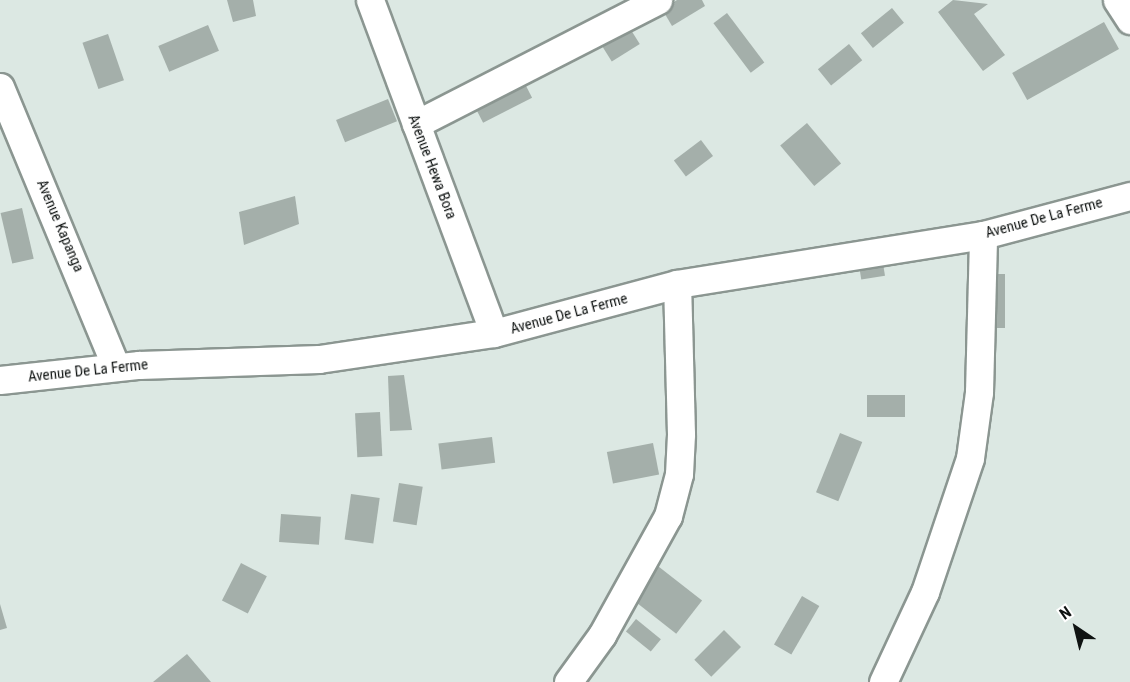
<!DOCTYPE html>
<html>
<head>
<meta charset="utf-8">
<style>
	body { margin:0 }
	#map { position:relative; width:1130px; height:682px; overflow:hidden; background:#dce8e3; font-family:"Roboto Condensed",sans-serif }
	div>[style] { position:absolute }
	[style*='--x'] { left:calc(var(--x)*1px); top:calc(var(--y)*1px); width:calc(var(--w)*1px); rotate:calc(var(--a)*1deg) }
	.building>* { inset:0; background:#a4afaa; transform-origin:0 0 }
	.roads { filter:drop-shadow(2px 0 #8b9691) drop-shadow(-2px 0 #8b9691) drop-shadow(0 2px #8b9691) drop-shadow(0 -2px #8b9691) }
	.minor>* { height:27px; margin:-13.5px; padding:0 13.5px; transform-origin:13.5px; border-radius:13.5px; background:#fff }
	span { translate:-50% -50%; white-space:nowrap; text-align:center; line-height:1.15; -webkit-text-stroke:4.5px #fff; paint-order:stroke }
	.street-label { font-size:15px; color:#0f1312 }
	.north { position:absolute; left:1046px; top:598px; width:60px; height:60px; -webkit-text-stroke:4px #fff; paint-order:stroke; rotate:325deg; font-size:16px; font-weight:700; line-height:24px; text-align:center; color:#0f1312 }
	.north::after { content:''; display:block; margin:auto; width:21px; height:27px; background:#0f1312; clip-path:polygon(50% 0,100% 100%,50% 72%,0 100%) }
</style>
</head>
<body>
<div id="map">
	<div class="building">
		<i style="clip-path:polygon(227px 0,253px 0,256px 16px,233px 22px)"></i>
		<i style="clip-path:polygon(677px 0,702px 0,705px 6px,672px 26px,662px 9px)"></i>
		<i style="clip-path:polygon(953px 0,988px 4px,974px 14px,1005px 55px,983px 71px,938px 12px)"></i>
		<i style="left:892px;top:8px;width:19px;height:40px;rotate:51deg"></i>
		<i style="left:727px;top:13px;width:62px;height:17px;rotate:53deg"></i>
		<i style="left:626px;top:22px;width:26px;height:33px;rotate:58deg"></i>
		<i style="left:1104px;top:22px;width:31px;height:105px;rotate:61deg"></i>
		<i style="left:208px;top:25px;width:28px;height:54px;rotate:67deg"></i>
		<i style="left:108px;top:34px;width:49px;height:27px;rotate:71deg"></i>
		<i style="left:849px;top:44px;width:21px;height:40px;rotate:51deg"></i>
		<i style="left:523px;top:80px;width:20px;height:55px;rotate:63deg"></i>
		<i style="left:388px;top:99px;width:24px;height:56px;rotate:68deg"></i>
		<i style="left:807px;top:123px;width:53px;height:35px;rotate:50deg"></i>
		<i style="left:701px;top:140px;width:20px;height:34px;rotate:53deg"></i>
		<i style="clip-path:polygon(295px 196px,299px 224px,244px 245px,239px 212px)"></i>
		<i style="left:22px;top:208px;width:52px;height:22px;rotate:77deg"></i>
		<i style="left:882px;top:257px;width:19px;height:24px;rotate:81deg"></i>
		<i style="left:1005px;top:274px;width:54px;height:15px;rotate:90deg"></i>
		<i style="clip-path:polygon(404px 375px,412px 430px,390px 431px,388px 376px)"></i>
		<i style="left:867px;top:395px;width:38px;height:22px"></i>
		<i style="left:380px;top:412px;width:44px;height:25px;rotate:87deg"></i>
		<i style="left:840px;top:433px;width:24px;height:64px;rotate:22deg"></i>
		<i style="left:492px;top:437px;width:26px;height:54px;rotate:83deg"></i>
		<i style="left:653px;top:443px;width:32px;height:47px;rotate:79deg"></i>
		<i style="left:399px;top:483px;width:24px;height:39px;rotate:9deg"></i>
		<i style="left:351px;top:494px;width:29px;height:46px;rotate:8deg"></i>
		<i style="left:281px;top:514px;width:40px;height:28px;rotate:4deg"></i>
		<i style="left:241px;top:563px;width:29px;height:42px;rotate:27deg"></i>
		<i style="left:654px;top:563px;width:61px;height:42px;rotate:38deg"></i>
		<i style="left:802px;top:596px;width:20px;height:56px;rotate:30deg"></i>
		<i style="clip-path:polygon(0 604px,7px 628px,0 630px)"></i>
		<i style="left:636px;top:619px;width:32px;height:16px;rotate:39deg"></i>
		<i style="left:724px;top:630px;width:24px;height:42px;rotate:45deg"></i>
		<i style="clip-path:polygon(187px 654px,211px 682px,153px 682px)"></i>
	</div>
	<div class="roads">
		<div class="minor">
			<i style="--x:370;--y:0;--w:355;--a:69.6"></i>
			<i style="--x:1117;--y:0;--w:24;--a:57"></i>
			<i style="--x:0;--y:87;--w:303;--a:67.5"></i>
			<i style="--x:416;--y:124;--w:272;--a:-27.1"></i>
			<i style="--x:0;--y:380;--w:140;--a:-6.2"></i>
			<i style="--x:139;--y:365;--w:180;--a:-1.9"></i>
			<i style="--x:319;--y:359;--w:177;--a:-8.5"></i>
			<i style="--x:494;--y:333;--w:189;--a:-15"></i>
			<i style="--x:677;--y:284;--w:310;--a:-9.1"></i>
			<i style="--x:983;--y:235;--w:152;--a:-14.9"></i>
			<i style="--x:568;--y:682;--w:58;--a:-54.1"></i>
			<i style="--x:602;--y:635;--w:136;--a:-61"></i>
			<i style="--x:668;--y:516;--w:43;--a:-75.3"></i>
			<i style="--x:679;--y:474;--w:40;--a:-87.1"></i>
			<i style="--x:681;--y:434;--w:150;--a:-91.5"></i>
			<i style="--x:883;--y:682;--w:99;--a:-65"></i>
			<i style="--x:925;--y:592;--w:141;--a:-71.4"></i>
			<i style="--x:970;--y:458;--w:67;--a:-82.2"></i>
			<i style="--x:979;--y:392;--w:157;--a:-88.5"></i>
		</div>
	</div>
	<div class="street-label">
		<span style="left:432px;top:167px;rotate:69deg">Avenue Hewa Bora</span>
		<span style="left:1044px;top:218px;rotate:-15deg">Avenue De La Ferme</span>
		<span style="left:60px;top:226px;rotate:67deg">Avenue Kapanga</span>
		<span style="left:569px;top:314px;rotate:-15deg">Avenue De La Ferme</span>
		<span style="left:88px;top:371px;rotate:-6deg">Avenue De La Ferme</span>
	</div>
	<div class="north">N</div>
</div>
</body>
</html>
